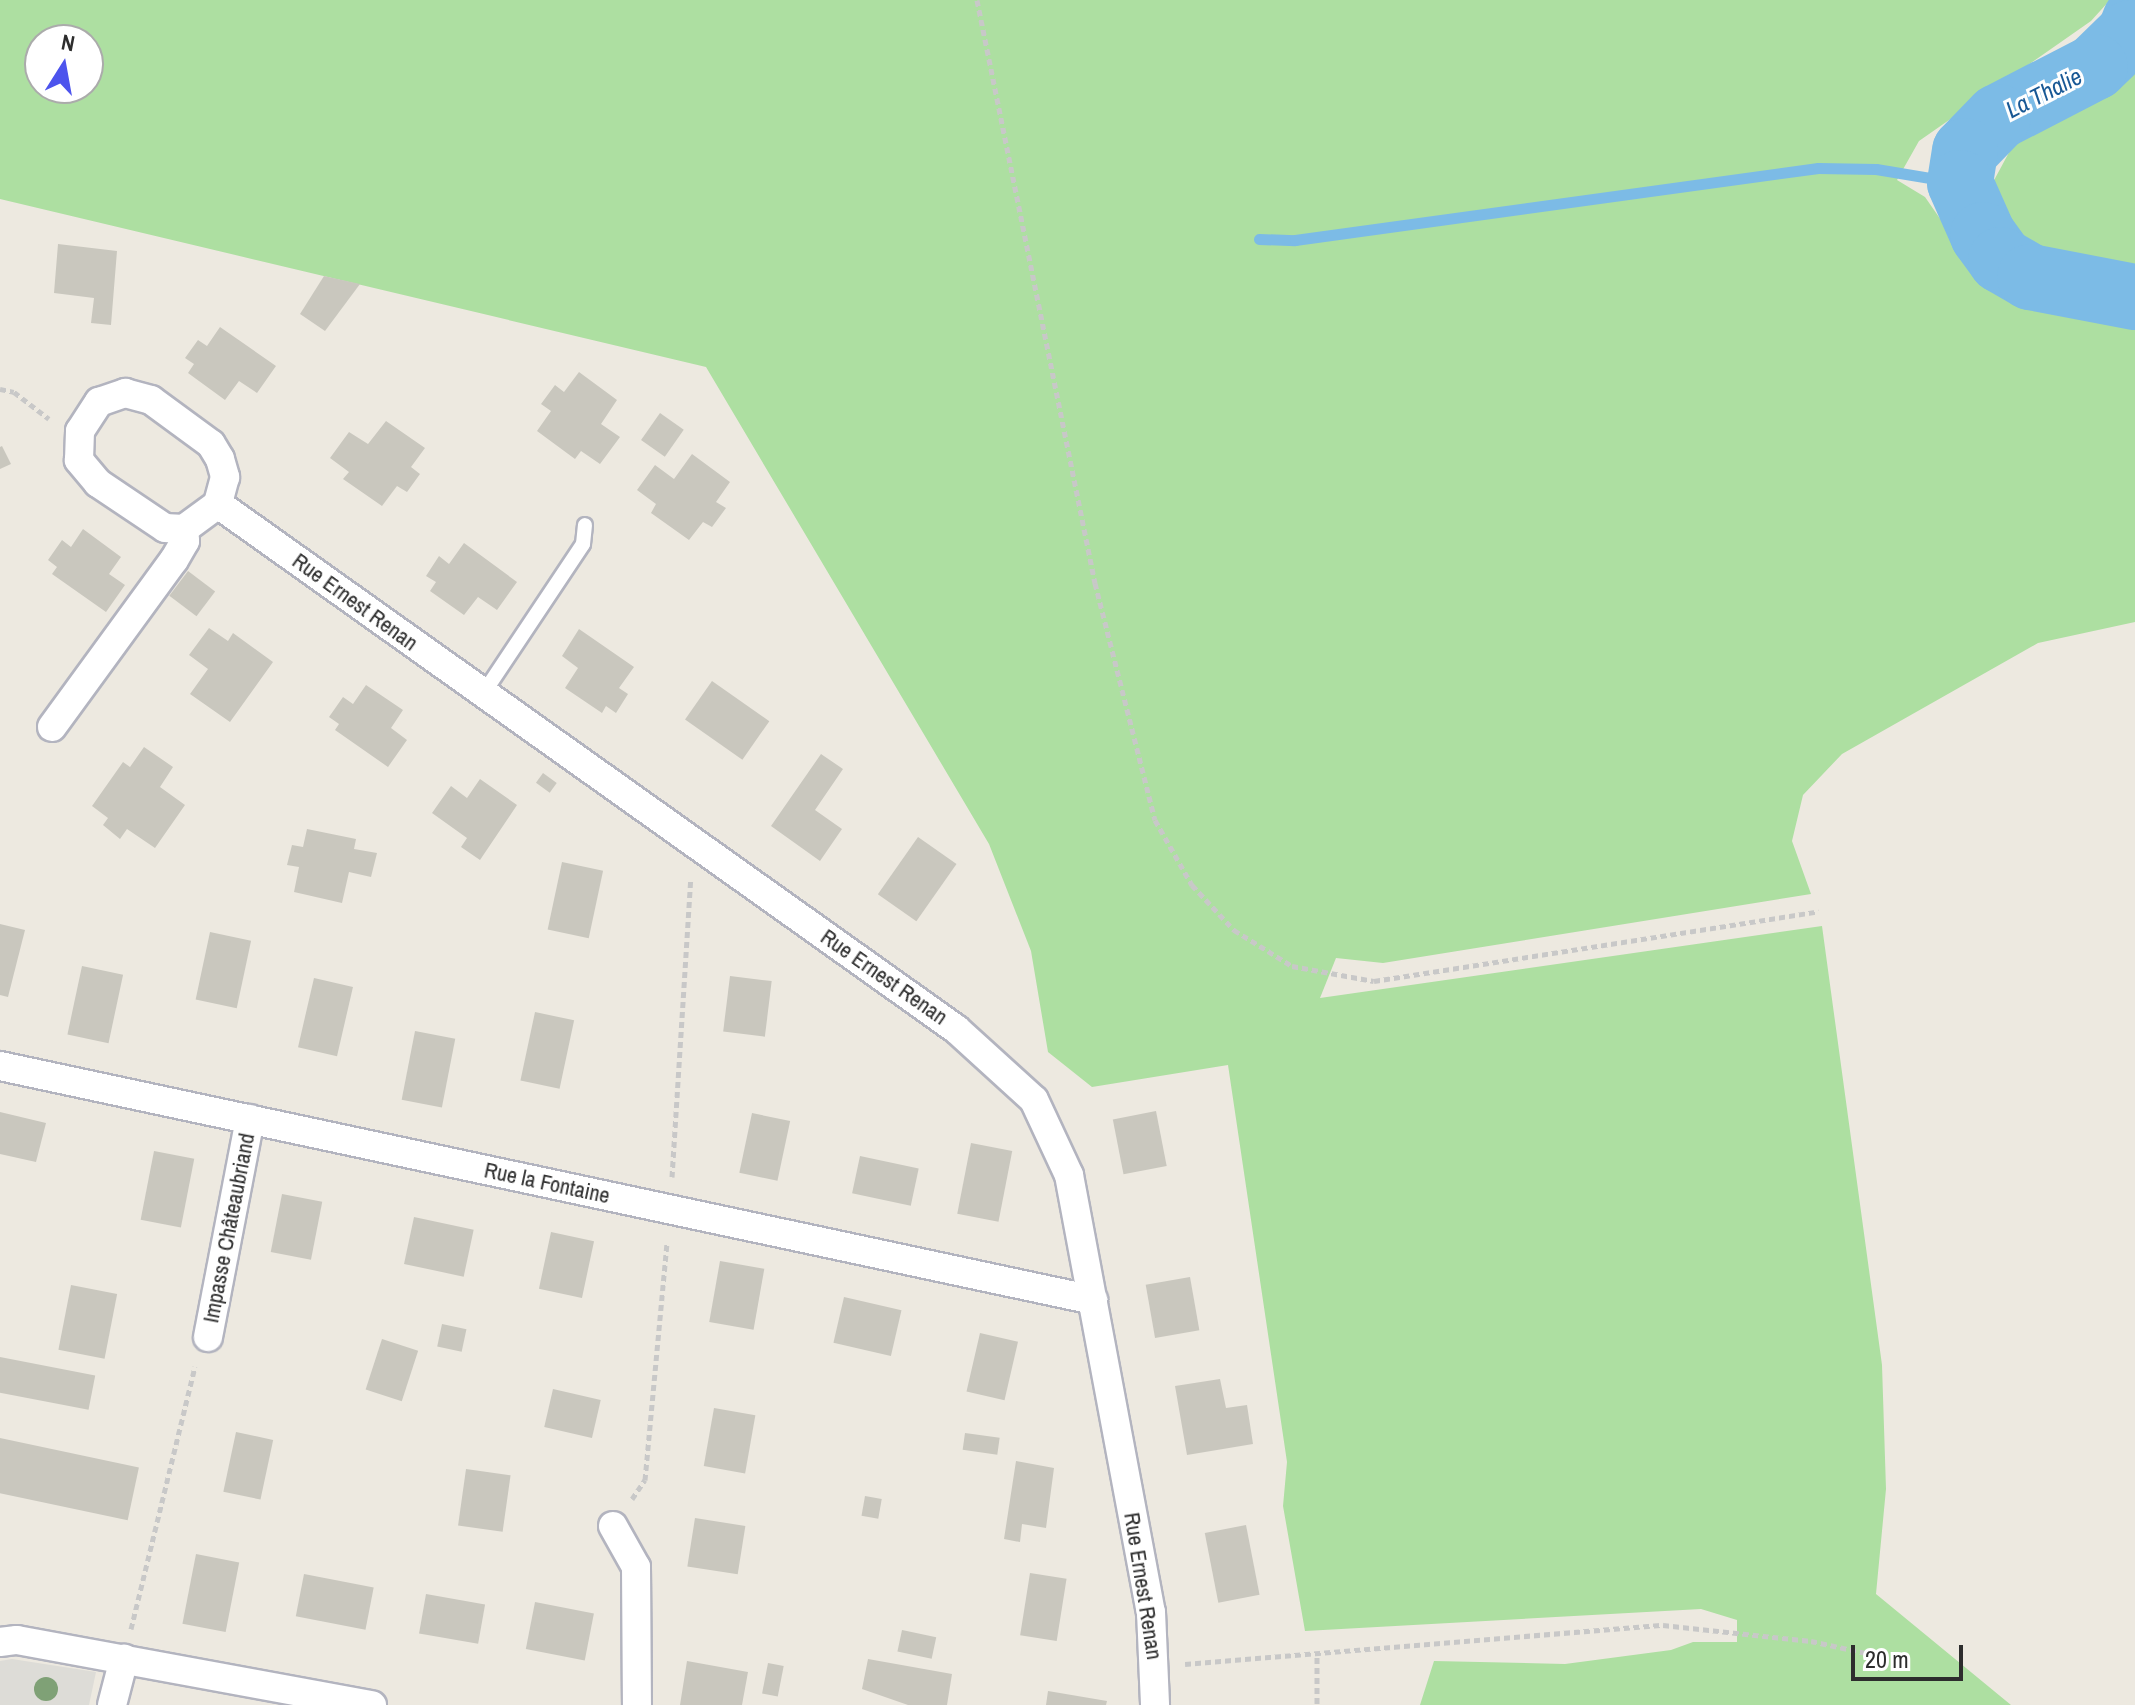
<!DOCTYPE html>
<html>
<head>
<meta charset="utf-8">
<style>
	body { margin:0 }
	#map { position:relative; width:2135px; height:1705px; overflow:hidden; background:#ede9e0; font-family:"Archivo Narrow",sans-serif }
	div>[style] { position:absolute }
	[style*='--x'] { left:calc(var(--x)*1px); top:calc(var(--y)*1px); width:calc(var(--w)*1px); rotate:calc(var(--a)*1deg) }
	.green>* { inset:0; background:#addfa1 }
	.plaza>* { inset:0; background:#dddcd7 }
	.stream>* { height:11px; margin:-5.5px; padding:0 5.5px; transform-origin:5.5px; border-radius:5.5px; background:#7cbbe6 }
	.river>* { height:66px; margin:-33px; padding:0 33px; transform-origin:33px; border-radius:33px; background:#7cbbe6 }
	.building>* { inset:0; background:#c9c7be; transform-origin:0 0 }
	.path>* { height:5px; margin-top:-2.5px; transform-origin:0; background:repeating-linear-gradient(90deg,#c8c8c8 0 6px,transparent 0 10px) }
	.roads { filter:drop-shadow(2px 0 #b3b4bf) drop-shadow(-2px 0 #b3b4bf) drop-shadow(0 2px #b3b4bf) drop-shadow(0 -2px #b3b4bf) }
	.lane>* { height:14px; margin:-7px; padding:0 7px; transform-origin:7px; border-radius:7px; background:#fff }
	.street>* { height:28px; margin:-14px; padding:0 14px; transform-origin:14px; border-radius:14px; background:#fff }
	.trees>* { width:24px; height:24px; margin:-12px; border-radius:50%; background:#7fa176 }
	span { translate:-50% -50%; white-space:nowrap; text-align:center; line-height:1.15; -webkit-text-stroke:6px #fff; paint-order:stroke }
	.street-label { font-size:22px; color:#2d2d2d }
	.water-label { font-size:24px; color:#185895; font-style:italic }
	.north { position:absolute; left:24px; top:24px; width:80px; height:80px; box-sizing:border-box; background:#fff; border:2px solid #ababab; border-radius:50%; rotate:11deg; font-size:22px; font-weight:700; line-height:32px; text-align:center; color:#2d2d2d }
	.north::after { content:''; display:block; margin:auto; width:28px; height:36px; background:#4d54ed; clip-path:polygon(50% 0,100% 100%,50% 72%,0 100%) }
	.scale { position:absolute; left:1851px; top:1645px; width:112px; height:36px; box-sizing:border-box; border:4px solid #2d2d2d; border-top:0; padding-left:10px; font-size:24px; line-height:28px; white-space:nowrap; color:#2d2d2d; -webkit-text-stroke:6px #fff; paint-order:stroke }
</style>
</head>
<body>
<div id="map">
	<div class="green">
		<i style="clip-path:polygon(evenodd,0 0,2110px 0,2091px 21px,1919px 141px,1897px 180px,1925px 197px,1975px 269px,2002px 285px,2135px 315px,2135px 622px,2038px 643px,1842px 754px,1803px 795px,1792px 841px,1811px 894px,1383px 963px,1336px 958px,1320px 998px,1822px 926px,1882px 1365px,1886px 1489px,1876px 1594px,2011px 1705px,1420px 1705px,1434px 1661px,1565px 1664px,1671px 1650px,1693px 1642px,1737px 1642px,1737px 1620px,1701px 1609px,1305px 1631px,1283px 1506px,1287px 1462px,1228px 1065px,1092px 1087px,1048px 1052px,1031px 951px,989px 844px,706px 367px,0 199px,0 0,40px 40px,88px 40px,88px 88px,40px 88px,40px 40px)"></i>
		<i style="clip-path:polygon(2135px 51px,2135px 271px,2022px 248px,1999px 221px,1992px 184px,2013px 145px,2090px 90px)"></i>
	</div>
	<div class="plaza">
		<i style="clip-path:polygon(12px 1659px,96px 1672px,89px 1705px,0 1705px,0 1661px)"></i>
	</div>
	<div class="stream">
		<i style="--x:1259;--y:239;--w:36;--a:2"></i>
		<i style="--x:1295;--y:240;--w:528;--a:-7.84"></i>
		<i style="--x:1818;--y:168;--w:58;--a:1"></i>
		<i style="--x:1876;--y:169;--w:85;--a:9.5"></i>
	</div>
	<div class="river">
		<i style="--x:2135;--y:20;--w:14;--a:111"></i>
		<i style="--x:2130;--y:33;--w:49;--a:135.8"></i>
		<i style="--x:2095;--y:67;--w:109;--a:152.7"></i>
		<i style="--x:1998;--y:117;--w:47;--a:134.1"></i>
		<i style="--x:1965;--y:151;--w:32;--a:99"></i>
		<i style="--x:1960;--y:183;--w:57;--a:66.1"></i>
		<i style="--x:1983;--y:235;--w:31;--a:54"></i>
		<i style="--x:2001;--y:260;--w:34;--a:30"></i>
		<i style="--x:2030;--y:277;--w:107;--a:10.8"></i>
	</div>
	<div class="building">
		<i style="clip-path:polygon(58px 244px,117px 251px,111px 325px,91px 323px,94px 298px,54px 293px)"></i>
		<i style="clip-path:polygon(324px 276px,360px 284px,325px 331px,300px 314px)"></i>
		<i style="clip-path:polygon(220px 327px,276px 366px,257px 393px,239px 381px,225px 400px,188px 373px,194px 364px,185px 358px,198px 340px,207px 346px)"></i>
		<i style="clip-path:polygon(579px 372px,617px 400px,601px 424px,620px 437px,600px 464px,581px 451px,575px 459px,537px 431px,551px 411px,541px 404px,555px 385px,564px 392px)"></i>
		<i style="left:660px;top:413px;width:29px;height:33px;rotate:35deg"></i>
		<i style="clip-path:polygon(386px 421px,425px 448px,411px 467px,420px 474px,407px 492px,397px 486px,382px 506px,343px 479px,349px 472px,330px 458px,349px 432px,368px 444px)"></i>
		<i style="clip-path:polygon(2px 446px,11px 464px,0 469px,0 447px)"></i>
		<i style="clip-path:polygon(692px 454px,730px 482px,716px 502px,726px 508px,712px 527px,703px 522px,689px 540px,651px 513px,656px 504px,637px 490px,655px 465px,674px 479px)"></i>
		<i style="clip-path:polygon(83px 529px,121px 557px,109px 574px,125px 585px,106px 612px,52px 574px,57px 567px,48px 560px,62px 540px,71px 547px)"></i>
		<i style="clip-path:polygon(464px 543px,517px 582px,497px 610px,478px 597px,464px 615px,430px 591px,436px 582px,426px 576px,439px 556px,449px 564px)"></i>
		<i style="left:188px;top:571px;width:34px;height:31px;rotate:37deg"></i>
		<i style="clip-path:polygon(209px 628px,228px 641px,233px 633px,273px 662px,230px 722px,190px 694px,208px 669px,189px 655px)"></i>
		<i style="clip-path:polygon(579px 629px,634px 667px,619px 688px,628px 694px,616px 713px,606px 706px,602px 713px,565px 688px,578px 668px,562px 656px)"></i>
		<i style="left:712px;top:681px;width:70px;height:47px;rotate:35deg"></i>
		<i style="clip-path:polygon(366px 685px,403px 710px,391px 728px,407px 740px,388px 767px,335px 730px,339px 724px,329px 717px,343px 697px,353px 704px)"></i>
		<i style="clip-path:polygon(144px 747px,173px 767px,160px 787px,185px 805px,155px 848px,127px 829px,120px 839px,103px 825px,108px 818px,92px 806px,123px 762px,130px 767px)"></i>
		<i style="clip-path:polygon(821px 754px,843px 769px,815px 810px,842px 829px,820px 861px,771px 826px)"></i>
		<i style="left:543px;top:773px;width:17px;height:12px;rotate:36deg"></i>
		<i style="clip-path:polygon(480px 779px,517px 805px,480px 860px,461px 847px,467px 838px,432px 813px,451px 786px,467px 798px)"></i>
		<i style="clip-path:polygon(307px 829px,356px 839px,354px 849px,377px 853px,371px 877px,349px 872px,342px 903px,294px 892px,299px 867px,287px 865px,292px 845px,303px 847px)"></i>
		<i style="left:918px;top:837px;width:47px;height:70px;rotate:35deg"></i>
		<i style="left:562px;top:862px;width:42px;height:69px;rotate:12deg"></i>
		<i style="clip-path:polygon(0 924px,25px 930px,8px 997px,0 995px)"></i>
		<i style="left:210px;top:932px;width:42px;height:69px;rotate:12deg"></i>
		<i style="left:82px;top:966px;width:42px;height:70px;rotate:12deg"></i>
		<i style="left:730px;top:976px;width:42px;height:56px;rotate:7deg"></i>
		<i style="left:314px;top:978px;width:40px;height:71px;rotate:13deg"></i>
		<i style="left:535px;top:1012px;width:40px;height:70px;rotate:12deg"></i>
		<i style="left:415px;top:1031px;width:41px;height:70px;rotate:11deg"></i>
		<i style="left:1156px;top:1111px;width:56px;height:44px;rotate:79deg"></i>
		<i style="clip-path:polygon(0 1112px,46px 1123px,36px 1162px,0 1154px)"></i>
		<i style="left:752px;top:1113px;width:39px;height:61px;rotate:12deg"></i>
		<i style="left:971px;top:1143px;width:42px;height:72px;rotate:11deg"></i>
		<i style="left:154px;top:1151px;width:41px;height:70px;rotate:11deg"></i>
		<i style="left:860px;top:1156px;width:60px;height:38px;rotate:12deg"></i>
		<i style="left:282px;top:1194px;width:41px;height:59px;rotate:11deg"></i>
		<i style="left:414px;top:1217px;width:61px;height:48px;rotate:12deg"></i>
		<i style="left:551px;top:1232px;width:44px;height:58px;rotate:12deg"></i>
		<i style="left:720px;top:1261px;width:45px;height:62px;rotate:10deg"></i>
		<i style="left:1190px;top:1277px;width:54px;height:45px;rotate:80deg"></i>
		<i style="left:71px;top:1285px;width:47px;height:66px;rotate:11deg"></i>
		<i style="left:844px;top:1297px;width:59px;height:47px;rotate:13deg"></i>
		<i style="left:442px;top:1324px;width:25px;height:23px;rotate:12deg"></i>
		<i style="left:980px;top:1333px;width:39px;height:60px;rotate:13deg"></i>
		<i style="left:382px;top:1339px;width:38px;height:53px;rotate:18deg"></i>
		<i style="left:0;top:1357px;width:97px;height:35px;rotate:11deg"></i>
		<i style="clip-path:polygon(1220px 1379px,1226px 1408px,1247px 1405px,1253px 1444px,1187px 1455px,1175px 1386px)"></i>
		<i style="left:553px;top:1389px;width:49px;height:39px;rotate:13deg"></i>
		<i style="left:714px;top:1408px;width:42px;height:59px;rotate:10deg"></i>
		<i style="left:236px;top:1432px;width:38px;height:61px;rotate:12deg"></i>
		<i style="left:965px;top:1433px;width:35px;height:17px;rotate:8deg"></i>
		<i style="left:0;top:1438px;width:142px;height:54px;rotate:12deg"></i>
		<i style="clip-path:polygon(1016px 1461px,1054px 1468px,1046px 1528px,1022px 1524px,1020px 1542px,1004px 1539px)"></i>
		<i style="left:466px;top:1469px;width:45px;height:57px;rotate:8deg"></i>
		<i style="left:865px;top:1496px;width:17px;height:20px;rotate:10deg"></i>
		<i style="left:695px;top:1518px;width:51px;height:49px;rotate:9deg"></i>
		<i style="left:1246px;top:1525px;width:71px;height:42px;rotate:79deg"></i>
		<i style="left:196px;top:1554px;width:44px;height:71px;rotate:11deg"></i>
		<i style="left:1030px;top:1573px;width:37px;height:63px;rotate:9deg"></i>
		<i style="left:304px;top:1574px;width:71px;height:43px;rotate:11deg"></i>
		<i style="left:426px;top:1594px;width:60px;height:40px;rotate:10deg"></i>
		<i style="left:535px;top:1602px;width:60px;height:48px;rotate:11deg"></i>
		<i style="left:902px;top:1630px;width:35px;height:22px;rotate:12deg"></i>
		<i style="clip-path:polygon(868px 1659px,952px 1674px,947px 1705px,908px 1705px,862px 1689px)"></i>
		<i style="clip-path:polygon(687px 1661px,748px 1672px,742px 1705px,680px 1705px)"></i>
		<i style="left:768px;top:1663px;width:16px;height:31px;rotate:11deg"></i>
		<i style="clip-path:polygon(1048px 1691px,1107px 1701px,1106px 1705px,1046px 1705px)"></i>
	</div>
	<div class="path">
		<i style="--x:977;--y:0;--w:595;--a:78.56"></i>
		<i style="--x:1095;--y:583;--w:244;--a:75.8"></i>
		<i style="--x:1155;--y:820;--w:75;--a:60.4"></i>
		<i style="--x:1192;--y:885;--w:62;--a:47"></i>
		<i style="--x:1234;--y:930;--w:68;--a:31.8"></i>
		<i style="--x:1292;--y:966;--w:83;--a:10.4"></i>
		<i style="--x:1374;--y:981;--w:450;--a:-8.9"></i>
		<i style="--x:0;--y:389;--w:14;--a:12"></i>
		<i style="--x:14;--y:392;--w:44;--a:37.6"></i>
		<i style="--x:672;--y:1177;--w:299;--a:-86.4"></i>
		<i style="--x:632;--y:1499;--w:23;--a:-56"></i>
		<i style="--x:645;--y:1480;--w:238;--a:-84.7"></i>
		<i style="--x:131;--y:1629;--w:270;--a:-76.3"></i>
		<i style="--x:1317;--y:1657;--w:48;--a:90"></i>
		<i style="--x:1185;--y:1664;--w:480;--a:-4.7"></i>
		<i style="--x:1663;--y:1625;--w:149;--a:6.2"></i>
		<i style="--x:1811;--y:1641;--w:71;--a:12.3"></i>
	</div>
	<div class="roads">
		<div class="lane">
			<i style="--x:483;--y:694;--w:180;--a:-56.3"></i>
			<i style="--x:583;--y:544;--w:19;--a:-84"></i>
		</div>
		<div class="street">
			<i style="--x:125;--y:393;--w:27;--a:15"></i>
			<i style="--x:151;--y:400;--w:74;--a:36.3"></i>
			<i style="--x:211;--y:444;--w:17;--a:59"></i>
			<i style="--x:220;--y:459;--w:19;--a:74"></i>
			<i style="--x:225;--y:477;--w:28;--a:105"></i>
			<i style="--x:218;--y:504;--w:42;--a:143.7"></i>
			<i style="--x:184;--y:529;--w:19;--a:-177"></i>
			<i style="--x:165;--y:528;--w:81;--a:-146.1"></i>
			<i style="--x:98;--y:483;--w:30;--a:-130"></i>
			<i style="--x:79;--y:460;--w:29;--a:-88"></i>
			<i style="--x:80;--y:431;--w:35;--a:-57"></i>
			<i style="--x:99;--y:402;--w:28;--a:-19"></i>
			<i style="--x:218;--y:504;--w:906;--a:35.43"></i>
			<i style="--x:956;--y:1029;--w:105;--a:42.3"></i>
			<i style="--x:1034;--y:1100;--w:83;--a:65"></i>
			<i style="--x:1069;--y:1175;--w:445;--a:79.4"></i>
			<i style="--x:1151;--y:1612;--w:93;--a:87.5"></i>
			<i style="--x:52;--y:727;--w:207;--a:-53.9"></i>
			<i style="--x:174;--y:560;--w:22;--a:-60"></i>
			<i style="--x:185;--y:541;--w:12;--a:-95"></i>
			<i style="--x:0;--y:1066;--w:1118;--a:12.08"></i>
			<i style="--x:208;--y:1337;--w:222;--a:-79.1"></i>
			<i style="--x:613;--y:1526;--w:47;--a:60.7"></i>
			<i style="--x:636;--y:1567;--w:138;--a:89.6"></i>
			<i style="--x:0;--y:1642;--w:17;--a:-7"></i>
			<i style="--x:17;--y:1640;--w:361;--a:10.4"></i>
			<i style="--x:112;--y:1705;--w:48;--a:-75.4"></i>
		</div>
	</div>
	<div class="trees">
		<i style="left:46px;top:1689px"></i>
	</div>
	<div class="street-label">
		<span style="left:355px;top:602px;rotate:36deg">Rue Ernest Renan</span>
		<span style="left:884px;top:977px;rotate:35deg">Rue Ernest Renan</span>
		<span style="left:547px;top:1183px;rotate:12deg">Rue la Fontaine</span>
		<span style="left:229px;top:1228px;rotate:-79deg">Impasse Châteaubriand</span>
		<span style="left:1143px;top:1586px;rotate:81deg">Rue Ernest Renan</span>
	</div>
	<div class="water-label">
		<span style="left:2044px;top:93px;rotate:-27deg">La Thalie</span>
	</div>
	<div class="north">N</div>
	<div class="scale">20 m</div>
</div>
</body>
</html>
